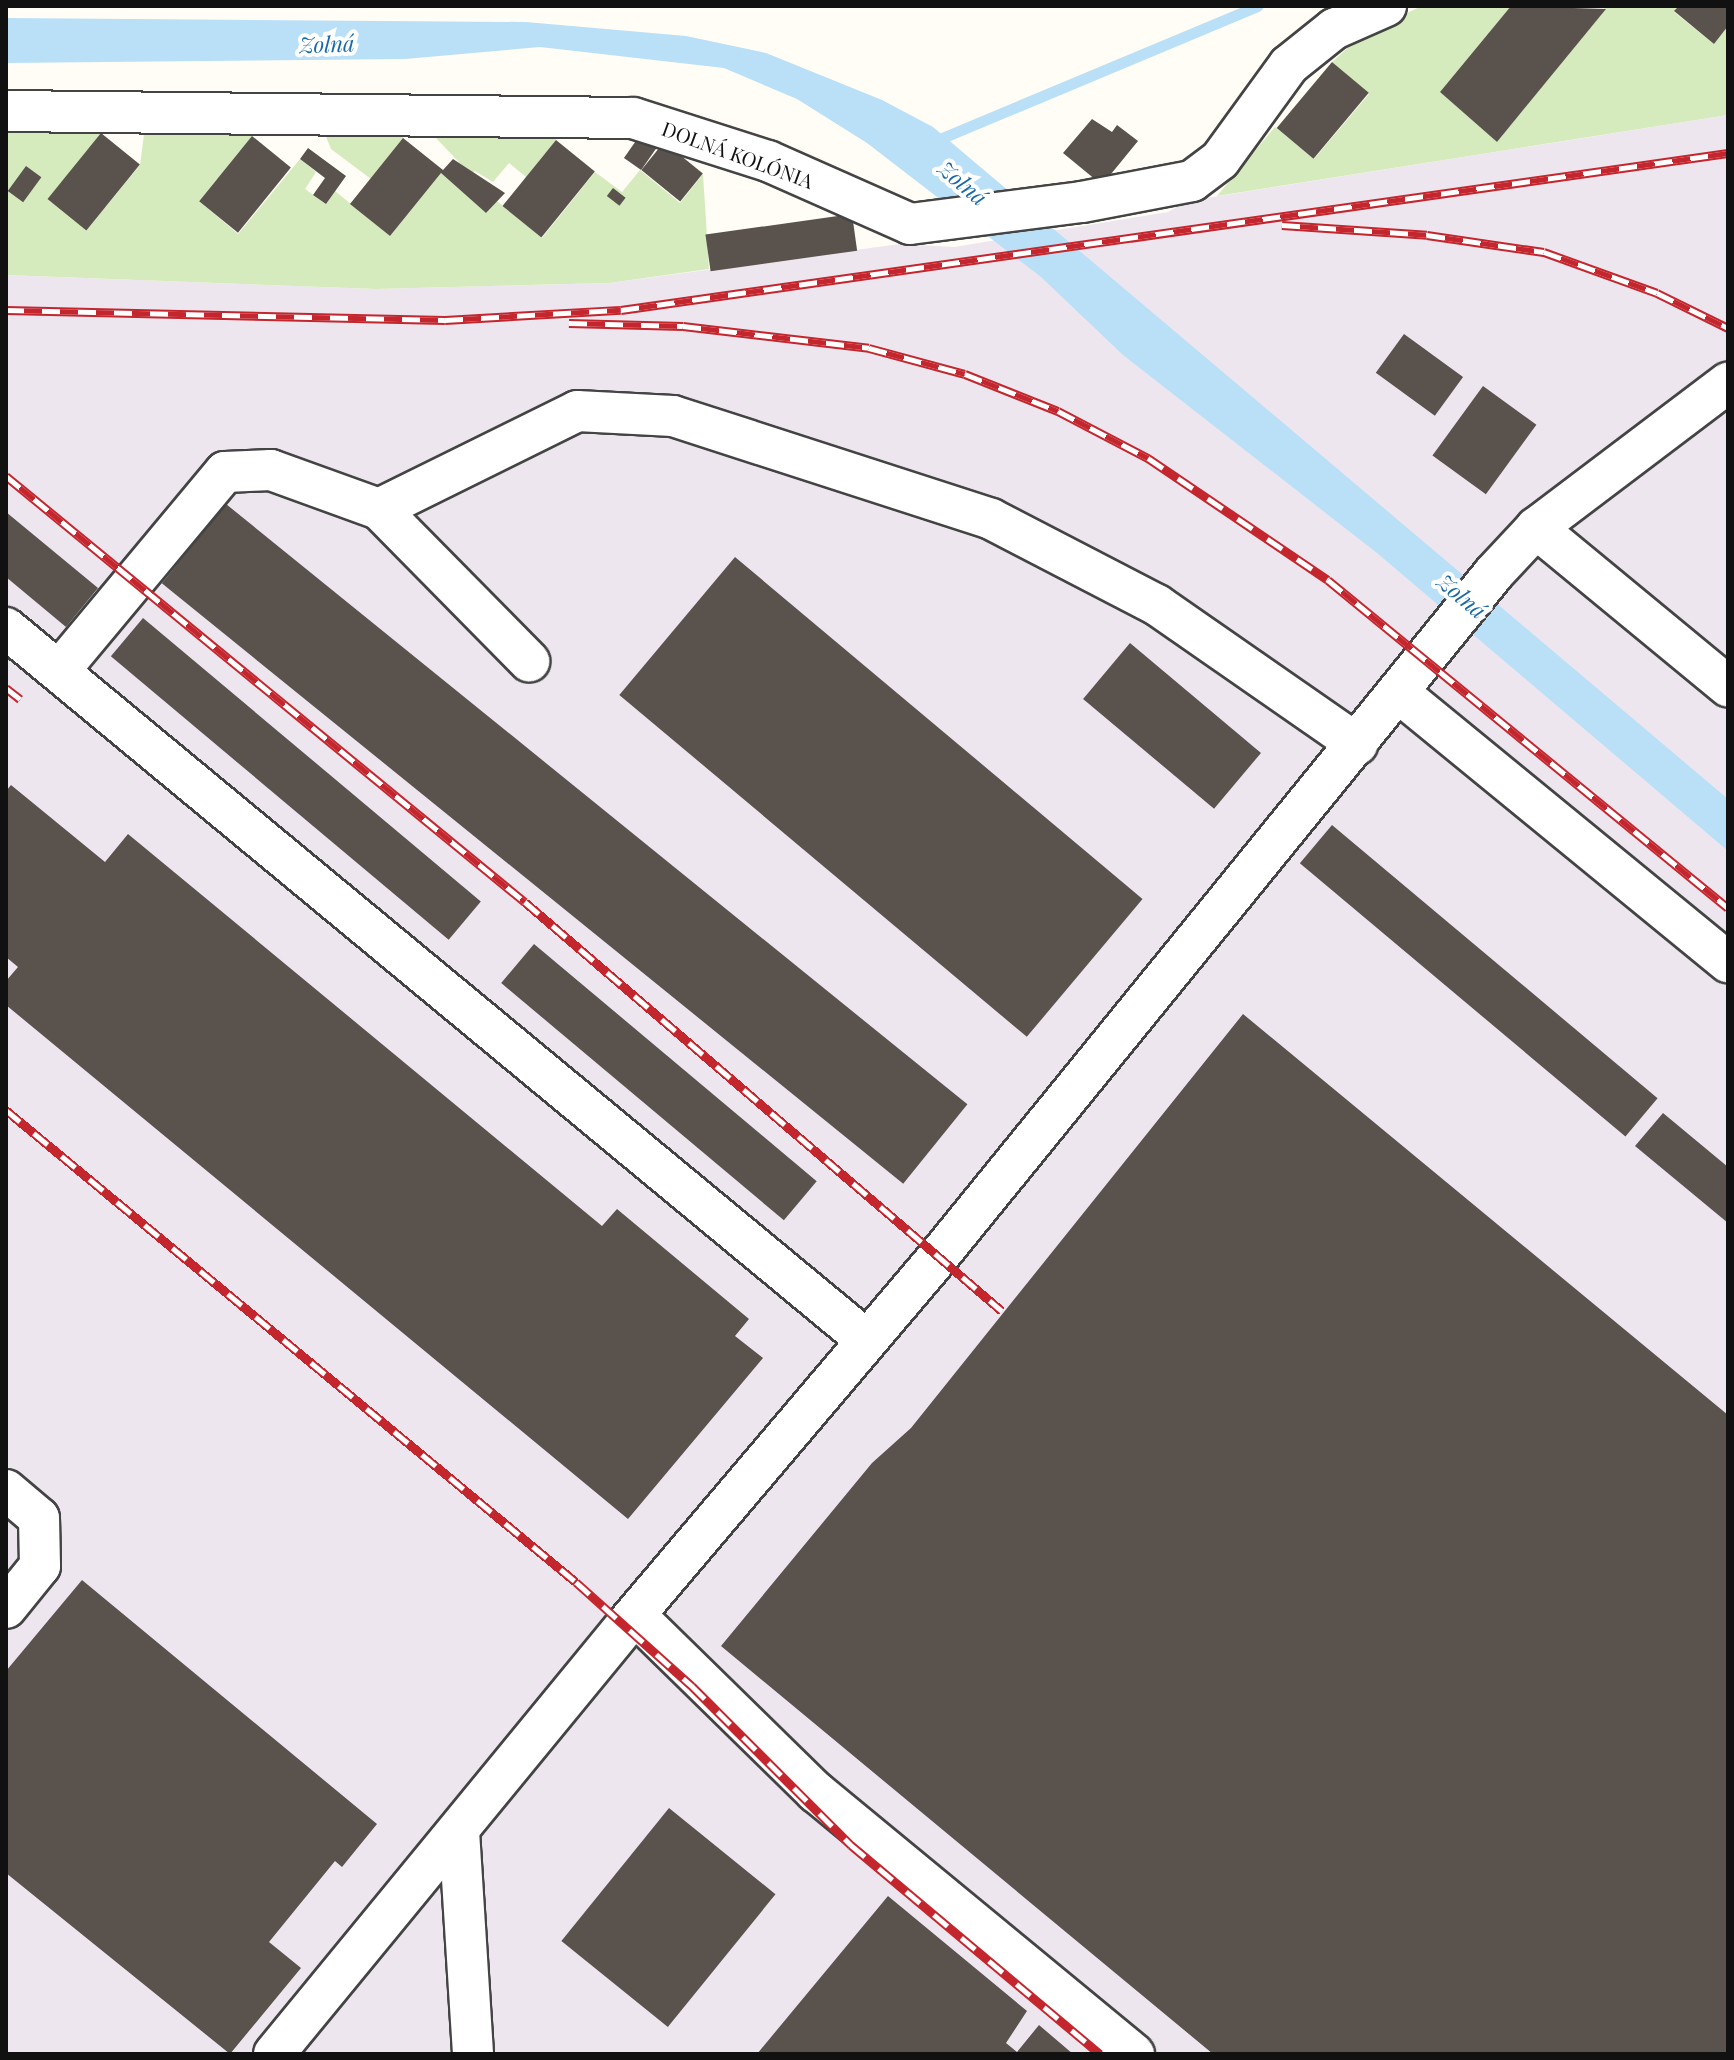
<!DOCTYPE html>
<html>
<head>
<meta charset="utf-8">
<style>
	body { margin:0 }
	#map { position:relative; width:1734px; height:2060px; overflow:hidden; background:#fffdf5; font-family:"Playfair Display",serif }
	div>[style] { position:absolute }
	[style*='--x'] { left:calc(var(--x)*1px); top:calc(var(--y)*1px); width:calc(var(--w)*1px); rotate:calc(var(--a)*1deg) }
	.industrial>* { inset:0; background:#eee6ef }
	.green>* { inset:0; background:#d5ebbd }
	.water>* { inset:0; background:#b9e0f7 }
	.stream>* { height:11px; margin:-5.5px; padding:0 5.5px; transform-origin:5.5px; border-radius:5.5px; background:#b9e0f7 }
	.building>* { inset:0; background:#5a524d; transform-origin:0 0 }
	.roads { filter:drop-shadow(2px 0 #444) drop-shadow(-2px 0 #444) drop-shadow(0 2px #444) drop-shadow(0 -2px #444) }
	.minor>* { height:40px; margin:-20px; padding:0 20px; transform-origin:20px; border-radius:20px; background:#fff }
	.rail>* { height:9px; margin-top:-4.5px; transform-origin:0; background:repeating-linear-gradient(90deg,#fff 0 18px,#c4262e 0 36px); box-sizing:border-box; border-block:2px solid #c4262e }
	span { translate:-50% -50%; white-space:nowrap; text-align:center; line-height:1.15; -webkit-text-stroke:8px #fff; paint-order:stroke }
	.street-label { font-size:20px; color:#111 }
	.water-label { font-size:22px; color:#1768a6; font-style:italic }
	.frame { position:absolute; inset:0; border:8px solid #111; pointer-events:none }
</style>
</head>
<body>
<div id="map">
	<div class="industrial">
		<i style="clip-path:polygon(1728px 115px,1728px 2054px,6px 2054px,6px 275px,376px 289px,609px 283px,900px 244px,954px 247px,1168px 212px,1187px 201px)"></i>
	</div>
	<div class="green">
		<i style="clip-path:polygon(1422px 6px,1511px 6px,1440px 92px,1497px 142px,1605px 10px,1602px 6px,1679px 6px,1674px 12px,1714px 44px,1728px 26px,1728px 115px,1217px 196px,1275px 127px,1314px 159px,1369px 94px,1332px 62px,1364px 33px)"></i>
		<i style="clip-path:polygon(6px 125px,102px 127px,86px 231px,140px 165px,145px 127px,252px 129px,252px 136px,199px 201px,238px 234px,300px 159px,316px 172px,305px 189px,326px 204px,335px 191px,390px 236px,441px 173px,486px 213px,497px 201px,542px 238px,595px 172px,622px 192px,640px 170px,680px 203px,703px 174px,709px 269px,609px 283px,376px 289px,6px 275px)"></i>
		<i style="clip-path:polygon(323px 129px,404px 131px,403px 138px,371px 179px,331px 149px)"></i>
		<i style="clip-path:polygon(436px 131px,554px 132px,556px 140px,526px 177px,509px 163px,493px 182px,475px 171px,471px 175px,436px 138px)"></i>
	</div>
	<div class="water">
		<i style="clip-path:polygon(6px 18px,526px 22px,686px 36px,766px 53px,882px 100px,933px 127px,1728px 799px,1728px 851px,1377px 553px,1123px 355px,1041px 277px,867px 143px,797px 99px,724px 68px,540px 47px,405px 59px,6px 63px)"></i>
	</div>
	<div class="stream">
		<i style="--x:930;--y:143;--w:355;--a:-22.7"></i>
	</div>
	<div class="building">
		<i style="clip-path:polygon(1511px 6px,1606px 9px,1497px 142px,1440px 92px)"></i>
		<i style="clip-path:polygon(1679px 6px,1728px 6px,1728px 26px,1714px 44px,1674px 11px)"></i>
		<i style="left:1332px;top:62px;width:48px;height:86px;rotate:40deg"></i>
		<i style="clip-path:polygon(1092px 119px,1112px 132px,1117px 125px,1138px 141px,1102px 185px,1063px 153px)"></i>
		<i style="left:101px;top:133px;width:50px;height:85px;rotate:39deg"></i>
		<i style="left:640px;top:135px;width:21px;height:28px;rotate:35deg"></i>
		<i style="left:252px;top:136px;width:50px;height:84px;rotate:39deg"></i>
		<i style="clip-path:polygon(403px 138px,443px 170px,453px 159px,505px 193px,486px 213px,441px 173px,390px 236px,350px 204px)"></i>
		<i style="left:556px;top:140px;width:50px;height:85px;rotate:39deg"></i>
		<i style="left:664px;top:142px;width:50px;height:36px;rotate:39deg"></i>
		<i style="clip-path:polygon(308px 148px,346px 176px,326px 204px,313px 195px,325px 178px,300px 159px)"></i>
		<i style="left:26px;top:166px;width:19px;height:31px;rotate:36deg"></i>
		<i style="left:613px;top:188px;width:16px;height:10px;rotate:38deg"></i>
		<i style="left:852px;top:214px;width:37px;height:148px;rotate:82deg"></i>
		<i style="left:1404px;top:334px;width:73px;height:48px;rotate:36deg"></i>
		<i style="left:1483px;top:386px;width:66px;height:86px;rotate:36deg"></i>
		<i style="left:226px;top:504px;width:954px;height:102px;rotate:39deg"></i>
		<i style="clip-path:polygon(6px 512px,98px 588px,66px 627px,6px 577px)"></i>
		<i style="left:735px;top:557px;width:532px;height:180px;rotate:40deg"></i>
		<i style="left:143px;top:618px;width:441px;height:50px;rotate:40deg"></i>
		<i style="left:1130px;top:643px;width:171px;height:73px;rotate:40deg"></i>
		<i style="clip-path:polygon(11px 785px,105px 862px,128px 834px,602px 1226px,617px 1209px,749px 1319px,735px 1336px,763px 1358px,628px 1519px,6px 1005px,6px 981px,18px 967px,6px 957px,6px 791px)"></i>
		<i style="left:1332px;top:825px;width:425px;height:50px;rotate:40deg"></i>
		<i style="left:534px;top:944px;width:369px;height:51px;rotate:40deg"></i>
		<i style="clip-path:polygon(1243px 1014px,1728px 1415px,1728px 2054px,1213px 2054px,721px 1646px,872px 1463px,911px 1428px)"></i>
		<i style="clip-path:polygon(1663px 1113px,1728px 1167px,1728px 1223px,1635px 1146px)"></i>
		<i style="clip-path:polygon(82px 1580px,377px 1824px,342px 1867px,335px 1861px,269px 1942px,301px 1968px,230px 2054px,6px 1873px,6px 1671px)"></i>
		<i style="left:669px;top:1808px;width:137px;height:171px;rotate:39deg"></i>
		<i style="clip-path:polygon(888px 1896px,1027px 2011px,1006px 2043px,1017px 2052px,1039px 2025px,1073px 2054px,757px 2054px)"></i>
	</div>
	<div class="roads">
		<div class="minor">
			<i style="--x:6;--y:111;--w:627;--a:0.64"></i>
			<i style="--x:633;--y:118;--w:142;--a:17.7"></i>
			<i style="--x:768;--y:161;--w:155;--a:23.9"></i>
			<i style="--x:910;--y:224;--w:173;--a:-7.3"></i>
			<i style="--x:1082;--y:202;--w:112;--a:-10.8"></i>
			<i style="--x:1192;--y:181;--w:35;--a:-37"></i>
			<i style="--x:1220;--y:160;--w:117;--a:-54"></i>
			<i style="--x:1289;--y:65;--w:58;--a:-38.7"></i>
			<i style="--x:1334;--y:29;--w:57;--a:-23.9"></i>
			<i style="--x:379;--y:509;--w:214;--a:45.4"></i>
			<i style="--x:1536;--y:528;--w:249;--a:39.5"></i>
			<i style="--x:6;--y:628;--w:1115;--a:39.61"></i>
			<i style="--x:59;--y:671;--w:259;--a:-50.2"></i>
			<i style="--x:225;--y:472;--w:46;--a:-2.5"></i>
			<i style="--x:271;--y:470;--w:115;--a:19.9"></i>
			<i style="--x:379;--y:509;--w:221;--a:-26.3"></i>
			<i style="--x:577;--y:411;--w:96;--a:3"></i>
			<i style="--x:673;--y:416;--w:334;--a:17.9"></i>
			<i style="--x:991;--y:519;--w:187;--a:27.4"></i>
			<i style="--x:1157;--y:605;--w:244;--a:34.8"></i>
			<i style="--x:1399;--y:693;--w:425;--a:39.3"></i>
			<i style="--x:6;--y:1490;--w:43;--a:40.3"></i>
			<i style="--x:39;--y:1518;--w:48;--a:88.8"></i>
			<i style="--x:40;--y:1566;--w:54;--a:129"></i>
			<i style="--x:636;--y:1616;--w:252;--a:44.4"></i>
			<i style="--x:816;--y:1792;--w:412;--a:39.5"></i>
			<i style="--x:459;--y:1831;--w:223;--a:86.4"></i>
			<i style="--x:274;--y:2054;--w:555;--a:-50.63"></i>
			<i style="--x:626;--y:1625;--w:482;--a:-49.7"></i>
			<i style="--x:938;--y:1257;--w:881;--a:-50.89"></i>
			<i style="--x:1494;--y:573;--w:62;--a:-47"></i>
			<i style="--x:1536;--y:528;--w:241;--a:-37.1"></i>
		</div>
	</div>
	<div class="rail">
		<i style="--x:1282;--y:225;--w:145;--a:3.9"></i>
		<i style="--x:1427;--y:235;--w:118;--a:8.3"></i>
		<i style="--x:1544;--y:252;--w:120;--a:19.9"></i>
		<i style="--x:1657;--y:293;--w:79;--a:26.2"></i>
		<i style="--x:6;--y:310;--w:439;--a:1.3"></i>
		<i style="--x:445;--y:320;--w:176;--a:-3.3"></i>
		<i style="--x:621;--y:310;--w:1118;--a:-8.07"></i>
		<i style="--x:569;--y:323;--w:114;--a:1.5"></i>
		<i style="--x:683;--y:326;--w:187;--a:6.7"></i>
		<i style="--x:869;--y:348;--w:99;--a:15.2"></i>
		<i style="--x:965;--y:374;--w:100;--a:21.7"></i>
		<i style="--x:1058;--y:411;--w:102;--a:27.6"></i>
		<i style="--x:1148;--y:458;--w:217;--a:34.1"></i>
		<i style="--x:1328;--y:580;--w:517;--a:39.35"></i>
		<i style="--x:6;--y:476;--w:671;--a:39.38"></i>
		<i style="--x:525;--y:902;--w:628;--a:40.61"></i>
		<i style="--x:6;--y:688;--w:18;--a:38"></i>
		<i style="--x:6;--y:1110;--w:740;--a:39.63"></i>
		<i style="--x:576;--y:1582;--w:156;--a:41.9"></i>
		<i style="--x:692;--y:1686;--w:225;--a:45"></i>
		<i style="--x:851;--y:1845;--w:325;--a:40"></i>
	</div>
	<div class="street-label">
		<span style="left:738px;top:154px;rotate:20deg">DOLNÁ KOLÓNIA</span>
	</div>
	<div class="water-label">
		<span style="left:327px;top:44px;rotate:-2deg">Zolná</span>
		<span style="left:963px;top:183px;rotate:40deg">Zolná</span>
		<span style="left:1462px;top:596px;rotate:40deg">Zolná</span>
	</div>
	<div class="frame"></div>
</div>
</body>
</html>
